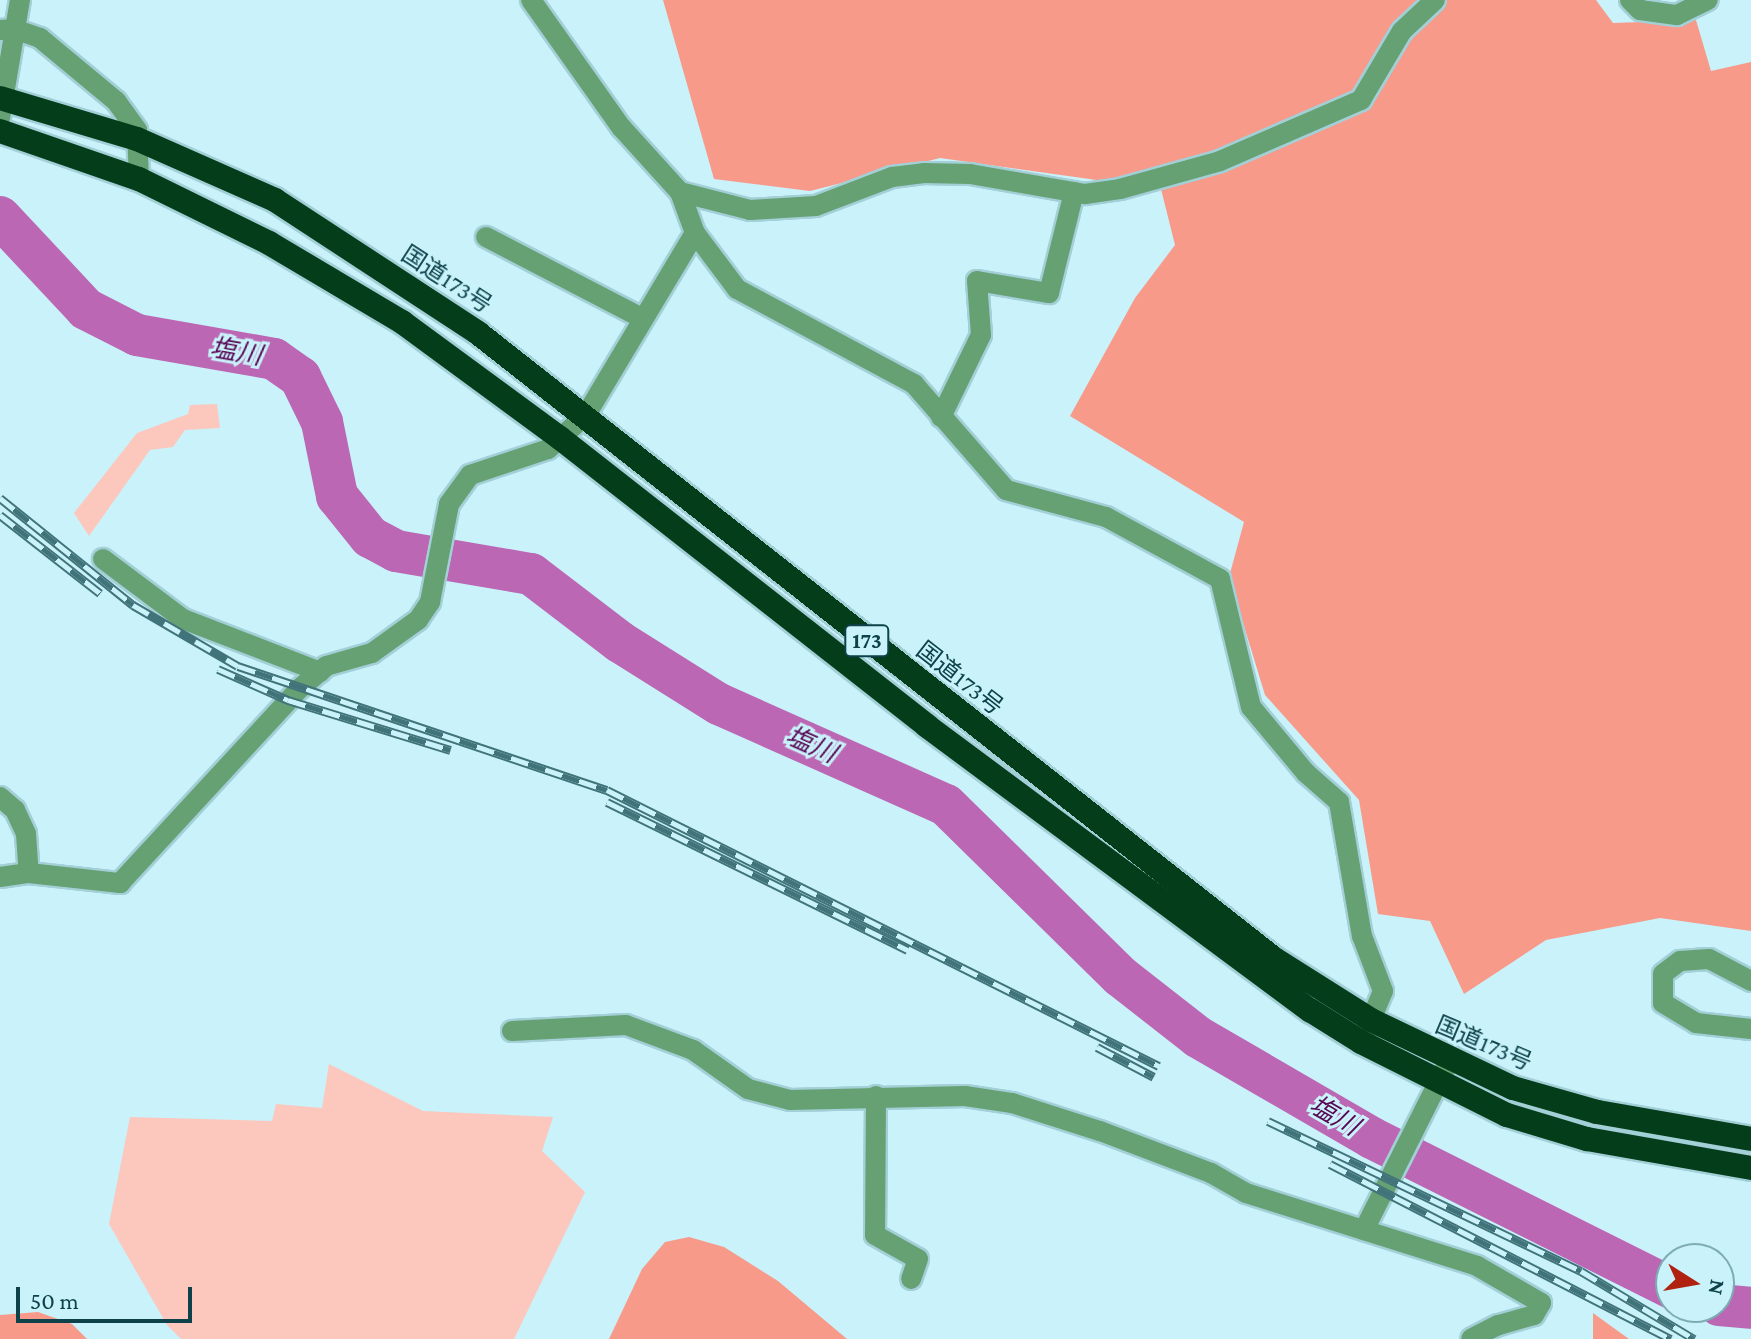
<!DOCTYPE html>
<html>
<head>
<meta charset="utf-8">
<style>
	body { margin:0 }
	#map { position:relative; width:1751px; height:1339px; overflow:hidden; background:#c9f2fa; font-family:"Crimson Pro","Noto Sans JP",serif }
	div>[style] { position:absolute }
	[style*='--x'] { left:calc(var(--x)*1px); top:calc(var(--y)*1px); width:calc(var(--w)*1px); rotate:calc(var(--a)*1deg) }
	.green>* { inset:0; background:#fcc7bd }
	.forest>* { inset:0; background:#f89a89 }
	.river>* { height:42px; margin:-21px; padding:0 21px; transform-origin:21px; border-radius:21px; background:#bc67b4 }
	.roads { filter:drop-shadow(2px 0 #a3cfd7) drop-shadow(-2px 0 #a3cfd7) drop-shadow(0 2px #a3cfd7) drop-shadow(0 -2px #a3cfd7) }
	.minor>* { height:20px; margin:-10px; padding:0 10px; transform-origin:10px; border-radius:10px; background:#65a173 }
	.highway>* { height:24px; margin:-12px; padding:0 12px; transform-origin:12px; border-radius:12px; background:#043d1a }
	.rail>* { height:9px; margin-top:-4.5px; transform-origin:0; background:repeating-linear-gradient(90deg,#c9f2fa 0 18px,#41737b 0 36px); box-sizing:border-box; border-block:2px solid #41737b }
	span { translate:-50% -50%; white-space:nowrap; text-align:center; line-height:1.15; -webkit-text-stroke:6px #c9f2fa; paint-order:stroke }
	.shield-label span { padding:2px 6px; background:#c9f2fa; border:2px solid; border-radius:6px; -webkit-text-stroke-width:0 }
	.shield-label { font-size:22px; color:#0d424b; font-weight:700 }
	.street-label { font-size:24px; color:#0d424b }
	.water-label { font-size:26px; color:#590755; font-style:italic }
	.north { position:absolute; left:1655px; top:1243px; width:80px; height:80px; box-sizing:border-box; background:#c9f2fa; border:2px solid #7eacb4; border-radius:50%; rotate:101deg; font-size:22px; font-weight:700; line-height:32px; text-align:center; color:#0d424b }
	.north::after { content:''; display:block; margin:auto; width:28px; height:36px; background:#b02110; clip-path:polygon(50% 0,100% 100%,50% 72%,0 100%) }
	.scale { position:absolute; left:16px; top:1287px; width:176px; height:36px; box-sizing:border-box; border:4px solid #0d424b; border-top:0; padding-left:10px; font-size:24px; line-height:28px; white-space:nowrap; color:#0d424b; -webkit-text-stroke:6px #c9f2fa; paint-order:stroke }
</style>
</head>
<body>
<div id="map">
	<div class="green">
		<i style="clip-path:polygon(217px 404px,220px 428px,185px 430px,173px 447px,150px 450px,89px 536px,74px 513px,137px 433px,188px 414px,190px 405px)"></i>
		<i style="clip-path:polygon(329px 1064px,423px 1111px,553px 1117px,542px 1151px,585px 1192px,514px 1339px,181px 1339px,167px 1325px,109px 1224px,130px 1117px,272px 1121px,276px 1104px,322px 1108px)"></i>
	</div>
	<div class="forest">
		<i style="clip-path:polygon(663px 0,1596px 0,1613px 23px,1696px 20px,1711px 71px,1751px 62px,1751px 931px,1660px 918px,1546px 940px,1464px 994px,1430px 921px,1378px 914px,1359px 800px,1265px 695px,1229px 577px,1244px 522px,1070px 416px,1135px 298px,1175px 245px,1161px 189px,940px 158px,810px 191px,714px 179px)"></i>
		<i style="clip-path:polygon(689px 1237px,724px 1247px,778px 1281px,847px 1339px,609px 1339px,642px 1269px,665px 1242px)"></i>
		<i style="clip-path:polygon(38px 1312px,72px 1324px,87px 1339px,0 1339px,0 1315px)"></i>
		<i style="clip-path:polygon(1593px 1313px,1629px 1339px,1593px 1339px)"></i>
	</div>
	<div class="river">
		<i style="--x:0;--y:217;--w:126;--a:46.9"></i>
		<i style="--x:86;--y:309;--w:57;--a:27"></i>
		<i style="--x:137;--y:335;--w:139;--a:9.9"></i>
		<i style="--x:274;--y:359;--w:32;--a:35"></i>
		<i style="--x:300;--y:377;--w:50;--a:63.9"></i>
		<i style="--x:322;--y:422;--w:76;--a:78.5"></i>
		<i style="--x:337;--y:496;--w:53;--a:51.2"></i>
		<i style="--x:370;--y:537;--w:30;--a:28"></i>
		<i style="--x:396;--y:551;--w:137;--a:9.7"></i>
		<i style="--x:531;--y:574;--w:112;--a:37.4"></i>
		<i style="--x:620;--y:642;--w:117;--a:32.1"></i>
		<i style="--x:719;--y:704;--w:248;--a:24"></i>
		<i style="--x:946;--y:805;--w:244;--a:44.5"></i>
		<i style="--x:1120;--y:976;--w:99;--a:38"></i>
		<i style="--x:1198;--y:1037;--w:201;--a:30.1"></i>
		<i style="--x:1372;--y:1138;--w:335;--a:26.6"></i>
		<i style="--x:1719;--y:1305;--w:32;--a:5"></i>
	</div>
	<div class="roads">
		<div class="minor">
			<i style="--x:531;--y:0;--w:156;--a:54.7"></i>
			<i style="--x:621;--y:127;--w:88;--a:47.8"></i>
			<i style="--x:680;--y:192;--w:44;--a:69.9"></i>
			<i style="--x:695;--y:233;--w:70;--a:53.1"></i>
			<i style="--x:737;--y:289;--w:201;--a:28.2"></i>
			<i style="--x:914;--y:384;--w:140;--a:49"></i>
			<i style="--x:1006;--y:490;--w:104;--a:15.1"></i>
			<i style="--x:1106;--y:517;--w:130;--a:28.5"></i>
			<i style="--x:1220;--y:579;--w:132;--a:76.4"></i>
			<i style="--x:1251;--y:707;--w:86;--a:50.2"></i>
			<i style="--x:1306;--y:773;--w:44;--a:41.3"></i>
			<i style="--x:1339;--y:802;--w:136;--a:80.3"></i>
			<i style="--x:1362;--y:936;--w:59;--a:69.1"></i>
			<i style="--x:1383;--y:991;--w:44;--a:112.5"></i>
			<i style="--x:1630;--y:0;--w:14;--a:45"></i>
			<i style="--x:1640;--y:10;--w:37;--a:8"></i>
			<i style="--x:1677;--y:15;--w:34;--a:-26"></i>
			<i style="--x:0;--y:30;--w:14;--a:-4"></i>
			<i style="--x:14;--y:29;--w:28;--a:19"></i>
			<i style="--x:40;--y:38;--w:99;--a:39.7"></i>
			<i style="--x:116;--y:101;--w:36;--a:54"></i>
			<i style="--x:137;--y:130;--w:49;--a:87.7"></i>
			<i style="--x:0;--y:118;--w:120;--a:-80.4"></i>
			<i style="--x:680;--y:192;--w:72;--a:14.4"></i>
			<i style="--x:750;--y:210;--w:66;--a:-3.5"></i>
			<i style="--x:816;--y:206;--w:81;--a:-20.9"></i>
			<i style="--x:892;--y:177;--w:32;--a:-7"></i>
			<i style="--x:924;--y:173;--w:46;--a:1.2"></i>
			<i style="--x:970;--y:174;--w:117;--a:9.9"></i>
			<i style="--x:1085;--y:194;--w:35;--a:-8"></i>
			<i style="--x:1120;--y:189;--w:104;--a:-15.6"></i>
			<i style="--x:1220;--y:161;--w:154;--a:-23.4"></i>
			<i style="--x:1361;--y:100;--w:80;--a:-59.3"></i>
			<i style="--x:1402;--y:31;--w:45;--a:-43.2"></i>
			<i style="--x:486;--y:237;--w:174;--a:27.5"></i>
			<i style="--x:941;--y:417;--w:91;--a:-64"></i>
			<i style="--x:981;--y:335;--w:54;--a:-94.2"></i>
			<i style="--x:977;--y:281;--w:73;--a:9.5"></i>
			<i style="--x:1049;--y:293;--w:104;--a:-76.1"></i>
			<i style="--x:103;--y:559;--w:100;--a:36.9"></i>
			<i style="--x:183;--y:619;--w:147;--a:21.1"></i>
			<i style="--x:0;--y:797;--w:20;--a:41"></i>
			<i style="--x:15;--y:810;--w:26;--a:65"></i>
			<i style="--x:26;--y:834;--w:39;--a:86"></i>
			<i style="--x:0;--y:877;--w:29;--a:-8"></i>
			<i style="--x:29;--y:873;--w:92;--a:6.3"></i>
			<i style="--x:120;--y:883;--w:264;--a:-47.3"></i>
			<i style="--x:299;--y:689;--w:35;--a:-40"></i>
			<i style="--x:326;--y:666;--w:48;--a:-15.8"></i>
			<i style="--x:372;--y:653;--w:57;--a:-35.7"></i>
			<i style="--x:418;--y:620;--w:22;--a:-56"></i>
			<i style="--x:430;--y:602;--w:100;--a:-79"></i>
			<i style="--x:449;--y:504;--w:36;--a:-54"></i>
			<i style="--x:470;--y:475;--w:82;--a:-18.4"></i>
			<i style="--x:548;--y:449;--w:51;--a:-41.8"></i>
			<i style="--x:586;--y:415;--w:212;--a:-59.1"></i>
			<i style="--x:1751;--y:981;--w:47;--a:-152.4"></i>
			<i style="--x:1709;--y:959;--w:29;--a:176"></i>
			<i style="--x:1680;--y:961;--w:21;--a:143"></i>
			<i style="--x:1663;--y:974;--w:29;--a:90"></i>
			<i style="--x:1663;--y:1003;--w:39;--a:31"></i>
			<i style="--x:1696;--y:1023;--w:55;--a:6.2"></i>
			<i style="--x:512;--y:1031;--w:114;--a:-3"></i>
			<i style="--x:626;--y:1025;--w:72;--a:20.5"></i>
			<i style="--x:693;--y:1050;--w:67;--a:35.3"></i>
			<i style="--x:748;--y:1089;--w:43;--a:14.7"></i>
			<i style="--x:790;--y:1100;--w:175;--a:-1.3"></i>
			<i style="--x:965;--y:1096;--w:48;--a:8.5"></i>
			<i style="--x:1012;--y:1103;--w:92;--a:17.7"></i>
			<i style="--x:1100;--y:1131;--w:119;--a:20.7"></i>
			<i style="--x:1211;--y:1173;--w:40;--a:29.7"></i>
			<i style="--x:1246;--y:1193;--w:242;--a:17.5"></i>
			<i style="--x:1477;--y:1266;--w:74;--a:30"></i>
			<i style="--x:1541;--y:1303;--w:14;--a:120"></i>
			<i style="--x:1534;--y:1315;--w:37;--a:164"></i>
			<i style="--x:1498;--y:1325;--w:30;--a:153"></i>
			<i style="--x:876;--y:1096;--w:139;--a:90.4"></i>
			<i style="--x:875;--y:1235;--w:49;--a:29.2"></i>
			<i style="--x:918;--y:1259;--w:21;--a:109"></i>
			<i style="--x:1364;--y:1230;--w:189;--a:-63.3"></i>
		</div>
		<div class="highway">
			<i style="--x:0;--y:98;--w:143;--a:16.7"></i>
			<i style="--x:137;--y:139;--w:151;--a:23.8"></i>
			<i style="--x:275;--y:200;--w:243;--a:33.2"></i>
			<i style="--x:478;--y:333;--w:1011;--a:38.17"></i>
			<i style="--x:1273;--y:958;--w:116;--a:32.3"></i>
			<i style="--x:1371;--y:1020;--w:157;--a:25.6"></i>
			<i style="--x:1513;--y:1088;--w:87;--a:15.9"></i>
			<i style="--x:1597;--y:1112;--w:156;--a:9.9"></i>
			<i style="--x:0;--y:131;--w:147;--a:19.1"></i>
			<i style="--x:139;--y:179;--w:145;--a:26.2"></i>
			<i style="--x:269;--y:243;--w:155;--a:30.7"></i>
			<i style="--x:402;--y:322;--w:196;--a:36.3"></i>
			<i style="--x:560;--y:438;--w:467;--a:38.1"></i>
			<i style="--x:927;--y:726;--w:477;--a:36.6"></i>
			<i style="--x:1310;--y:1010;--w:60;--a:32.1"></i>
			<i style="--x:1361;--y:1042;--w:163;--a:26.6"></i>
			<i style="--x:1507;--y:1115;--w:84;--a:16.7"></i>
			<i style="--x:1587;--y:1139;--w:167;--a:10"></i>
		</div>
	</div>
	<div class="rail">
		<i style="--x:0;--y:498;--w:171;--a:38.8"></i>
		<i style="--x:133;--y:605;--w:121;--a:30.2"></i>
		<i style="--x:238;--y:666;--w:389;--a:18.6"></i>
		<i style="--x:607;--y:790;--w:617;--a:26.57"></i>
		<i style="--x:0;--y:515;--w:127;--a:38"></i>
		<i style="--x:218;--y:669;--w:77;--a:23.9"></i>
		<i style="--x:288;--y:700;--w:170;--a:17.1"></i>
		<i style="--x:607;--y:802;--w:335;--a:26.2"></i>
		<i style="--x:1097;--y:1047;--w:64;--a:27.8"></i>
		<i style="--x:1268;--y:1121;--w:347;--a:25.6"></i>
		<i style="--x:1581;--y:1271;--w:132;--a:31"></i>
		<i style="--x:1330;--y:1164;--w:383;--a:27.2"></i>
	</div>
	<div class="shield-label">
		<span style="left:867px;top:641px">173</span>
	</div>
	<div class="street-label">
		<span style="left:447px;top:279px;rotate:33deg">国道173号</span>
		<span style="left:960px;top:678px;rotate:38deg">国道173号</span>
		<span style="left:1484px;top:1043px;rotate:23deg">国道173号</span>
	</div>
	<div class="water-label">
		<span style="left:236px;top:352px;rotate:10deg">塩川</span>
		<span style="left:811px;top:745px;rotate:24deg">塩川</span>
		<span style="left:1334px;top:1116px;rotate:30deg">塩川</span>
	</div>
	<div class="north">N</div>
	<div class="scale">50 m</div>
</div>
</body>
</html>
